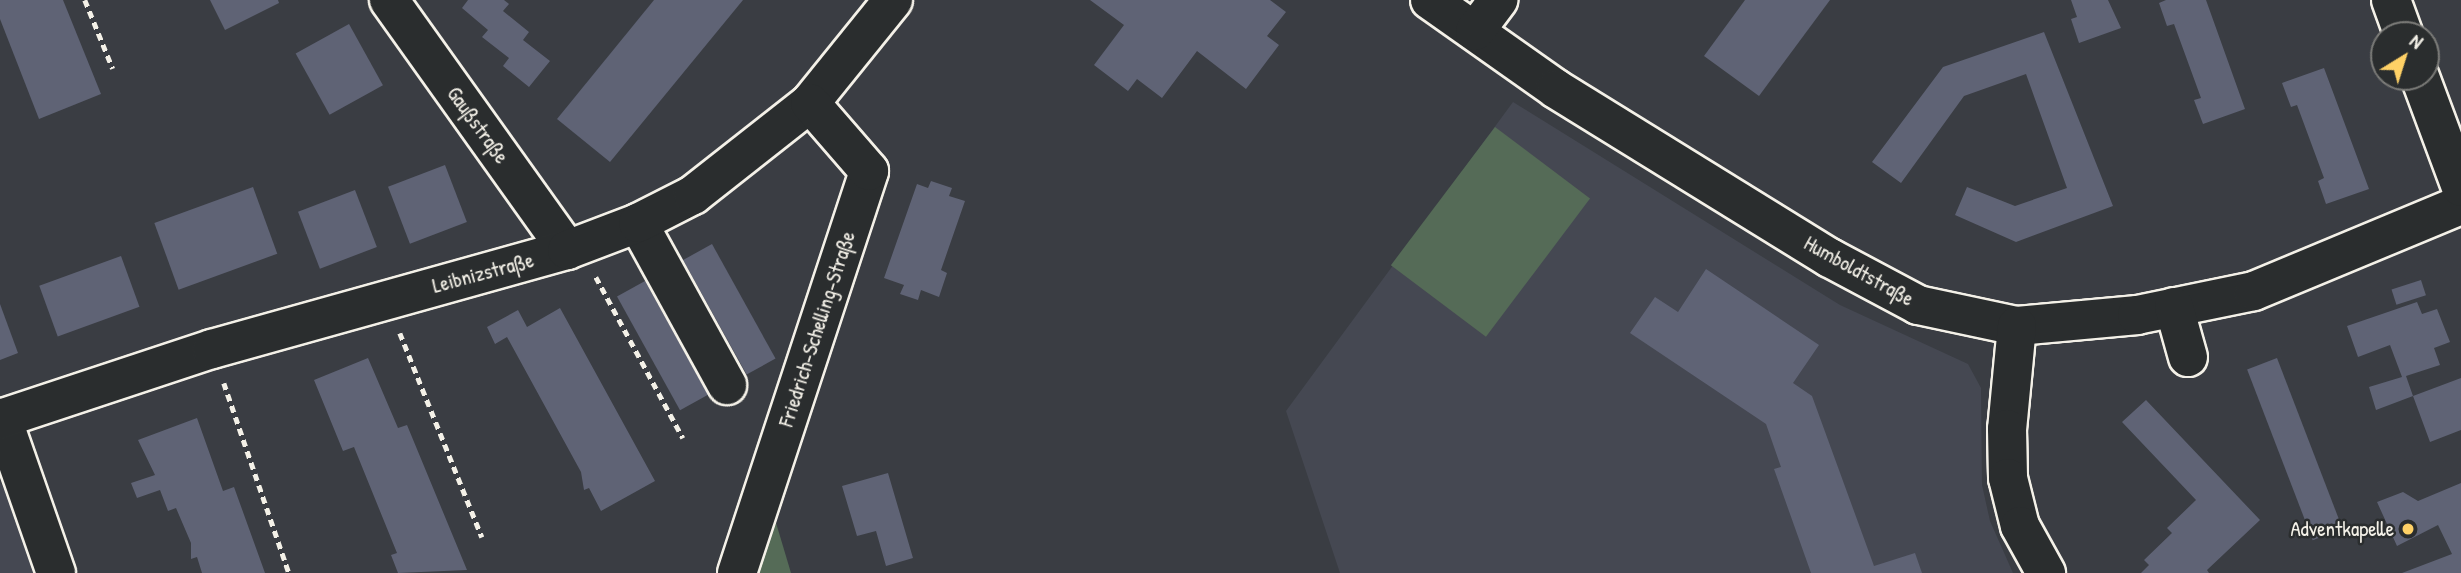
<!DOCTYPE html>
<html>
<head>
<meta charset="utf-8">
<style>
	body { margin:0 }
	#map { position:relative; width:2461px; height:573px; overflow:hidden; background:#3a3d43; font-family:"Patrick Hand",sans-serif }
	div>[style] { position:absolute }
	[style*='--x'] { left:calc(var(--x)*1px); top:calc(var(--y)*1px); width:calc(var(--w)*1px); rotate:calc(var(--a)*1deg) }
	.built>* { inset:0; background:#454852 }
	.green>* { inset:0; background:#556b57; transform-origin:0 0 }
	.building>* { inset:0; background:#5f6375; transform-origin:0 0 }
	.path>* { height:4.5px; margin-top:-2.25px; transform-origin:0; background:repeating-linear-gradient(90deg,#f4f1e8 0 7px,transparent 0 12px) }
	.roads { filter:drop-shadow(2px 0 #f4f1e8) drop-shadow(-2px 0 #f4f1e8) drop-shadow(0 2px #f4f1e8) drop-shadow(0 -2px #f4f1e8) }
	.minor>* { height:38px; margin:-19px; padding:0 19px; transform-origin:19px; border-radius:19px; background:#2a2d2e }
	.dots>* { width:19px; height:19px; translate:-50% -50%; box-sizing:border-box; border:4px solid #2a2d2e; border-radius:50% }
	span { translate:-50% -50%; white-space:nowrap; text-align:center; line-height:1.15; -webkit-text-stroke:5px #2a2d2e; paint-order:stroke }
	.street-label { font-size:21px; color:#f4f1e8 }
	.poi-label { font-size:21px; color:#f4f1e8 }
	.right { translate:-100% -50%; text-align:right }
	.north { position:absolute; left:2370px; top:21px; width:70px; height:70px; box-sizing:border-box; background:#2a2d2e; border:2px solid #7b7b78; border-radius:50%; rotate:38deg; font-size:19px; font-weight:700; line-height:28px; text-align:center; color:#f4f1e8 }
	.north::after { content:''; display:block; margin:auto; width:24px; height:32px; background:#ffd166; clip-path:polygon(50% 0,100% 100%,50% 72%,0 100%) }
</style>
</head>
<body>
<div id="map">
	<div class="built">
		<i style="clip-path:polygon(1513px 102px,1840px 305px,1968px 364px,1981px 388px,1982px 485px,1990px 521px,2013px 573px,1340px 573px,1286px 411px)"></i>
		<i style="clip-path:polygon(0 482px,8px 495px,35px 573px,0 573px)"></i>
	</div>
	<div class="green">
		<i style="left:1495px;top:127px;width:119px;height:173px;rotate:37deg"></i>
		<i style="clip-path:polygon(771px 506px,791px 573px,746px 573px)"></i>
	</div>
	<div class="building">
		<i style="clip-path:polygon(0 0,63px 0,101px 94px,39px 119px,0 19px)"></i>
		<i style="clip-path:polygon(210px 0,278px 0,279px 3px,225px 30px)"></i>
		<i style="clip-path:polygon(468px 0,504px 0,509px 4px,503px 11px,529px 32px,523px 40px,550px 61px,529px 87px,503px 66px,509px 58px,482px 37px,488px 30px,462px 8px)"></i>
		<i style="clip-path:polygon(654px 0,743px 0,610px 162px,557px 119px)"></i>
		<i style="clip-path:polygon(1090px 0,1270px 0,1286px 12px,1267px 36px,1279px 45px,1246px 89px,1197px 51px,1162px 98px,1137px 79px,1128px 91px,1094px 65px,1124px 25px)"></i>
		<i style="clip-path:polygon(1745px 0,1830px 0,1759px 96px,1704px 56px)"></i>
		<i style="clip-path:polygon(2071px 0,2108px 0,2121px 28px,2079px 43px,2071px 19px,2077px 17px)"></i>
		<i style="clip-path:polygon(2166px 0,2206px 0,2245px 109px,2203px 124px,2194px 100px,2201px 98px,2174px 24px,2167px 26px,2159px 3px)"></i>
		<i style="left:349px;top:24px;width:70px;height:61px;rotate:61deg"></i>
		<i style="clip-path:polygon(2044px 32px,2113px 206px,2016px 242px,1955px 215px,1967px 187px,2015px 206px,2067px 188px,2026px 74px,1964px 96px,1901px 183px,1872px 162px,1943px 67px)"></i>
		<i style="clip-path:polygon(2324px 68px,2369px 189px,2326px 204px,2318px 181px,2324px 178px,2297px 105px,2291px 107px,2282px 83px)"></i>
		<i style="left:445px;top:165px;width:61px;height:61px;rotate:69deg"></i>
		<i style="clip-path:polygon(931px 181px,952px 188px,949px 196px,965px 201px,941px 270px,947px 273px,939px 297px,921px 290px,918px 300px,900px 294px,904px 285px,884px 278px,917px 184px,928px 188px)"></i>
		<i style="left:253px;top:187px;width:71px;height:105px;rotate:70deg"></i>
		<i style="left:355px;top:190px;width:61px;height:61px;rotate:69deg"></i>
		<i style="left:712px;top:244px;width:131px;height:33px;rotate:61deg"></i>
		<i style="left:121px;top:256px;width:54px;height:87px;rotate:70deg"></i>
		<i style="clip-path:polygon(1706px 269px,1819px 345px,1793px 383px,1812px 396px,1874px 566px,1915px 553px,1922px 573px,1811px 573px,1774px 469px,1781px 467px,1766px 424px,1630px 333px,1655px 297px,1678px 312px)"></i>
		<i style="left:2421px;top:280px;width:16px;height:31px;rotate:72deg"></i>
		<i style="left:645px;top:281px;width:130px;height:32px;rotate:61deg"></i>
		<i style="clip-path:polygon(2417px 302px,2422px 314px,2437px 309px,2450px 342px,2434px 348px,2440px 365px,2406px 376px,2413px 396px,2461px 378px,2461px 430px,2430px 442px,2413px 396px,2376px 410px,2369px 387px,2402px 377px,2390px 345px,2358px 357px,2347px 326px)"></i>
		<i style="clip-path:polygon(0 304px,18px 353px,0 360px)"></i>
		<i style="clip-path:polygon(560px 308px,655px 481px,601px 511px,589px 488px,584px 490px,581px 472px,507px 337px,495px 344px,487px 327px,518px 310px,527px 327px)"></i>
		<i style="clip-path:polygon(368px 358px,398px 428px,407px 425px,467px 570px,398px 573px,391px 555px,397px 553px,354px 447px,343px 451px,314px 380px)"></i>
		<i style="left:2277px;top:358px;width:183px;height:32px;rotate:69deg"></i>
		<i style="clip-path:polygon(2146px 400px,2260px 520px,2207px 570px,2209px 573px,2141px 573px,2149px 565px,2144px 560px,2172px 533px,2167px 528px,2196px 500px,2122px 422px)"></i>
		<i style="clip-path:polygon(197px 418px,223px 491px,234px 487px,265px 573px,202px 573px,197px 557px,191px 559px,191px 543px,176px 508px,168px 511px,160px 490px,137px 498px,131px 483px,155px 475px,138px 440px)"></i>
		<i style="clip-path:polygon(888px 473px,913px 558px,886px 566px,876px 531px,857px 536px,842px 486px)"></i>
		<i style="clip-path:polygon(2461px 483px,2461px 573px,2402px 573px,2452px 554px,2438px 525px,2397px 546px,2377px 502px,2403px 492px,2418px 501px)"></i>
	</div>
	<div class="path">
		<i style="--x:85;--y:0;--w:74;--a:67.9"></i>
		<i style="--x:596;--y:277;--w:183;--a:61.6"></i>
		<i style="--x:400;--y:333;--w:220;--a:68.1"></i>
		<i style="--x:224;--y:383;--w:201;--a:71.1"></i>
	</div>
	<div class="roads">
		<div class="minor">
			<i style="--x:389;--y:0;--w:307;--a:54.5"></i>
			<i style="--x:1430;--y:0;--w:154;--a:35.2"></i>
			<i style="--x:1556;--y:89;--w:322;--a:31.7"></i>
			<i style="--x:1830;--y:258;--w:100;--a:28.1"></i>
			<i style="--x:1918;--y:305;--w:101;--a:12"></i>
			<i style="--x:2017;--y:326;--w:121;--a:-5.2"></i>
			<i style="--x:2137;--y:315;--w:119;--a:-11.6"></i>
			<i style="--x:2254;--y:291;--w:224;--a:-22.6"></i>
			<i style="--x:2391;--y:0;--w:37;--a:70"></i>
			<i style="--x:1475;--y:31;--w:39;--a:-53"></i>
			<i style="--x:2420;--y:77;--w:117;--a:69.6"></i>
			<i style="--x:638;--y:223;--w:185;--a:61.2"></i>
			<i style="--x:2174;--y:307;--w:52;--a:74.4"></i>
			<i style="--x:2017;--y:326;--w:103;--a:95.5"></i>
			<i style="--x:2007;--y:429;--w:49;--a:88.8"></i>
			<i style="--x:2008;--y:478;--w:49;--a:76"></i>
			<i style="--x:2020;--y:526;--w:54;--a:61"></i>
			<i style="--x:2;--y:418;--w:164;--a:70.8"></i>
			<i style="--x:0;--y:419;--w:223;--a:-18.3"></i>
			<i style="--x:212;--y:349;--w:369;--a:-15.6"></i>
			<i style="--x:567;--y:250;--w:76;--a:-20.8"></i>
			<i style="--x:638;--y:223;--w:62;--a:-27"></i>
			<i style="--x:693;--y:195;--w:149;--a:-38.2"></i>
			<i style="--x:810;--y:103;--w:132;--a:-51.1"></i>
			<i style="--x:737;--y:573;--w:423;--a:-71.8"></i>
			<i style="--x:869;--y:171;--w:90;--a:-130.9"></i>
		</div>
	</div>
	<div class="dots">
		<i style="left:2408px;top:529px;background:#ffd166"></i>
	</div>
	<div class="street-label">
		<span style="left:478px;top:125px;rotate:54deg">Gaußstraße</span>
		<span style="left:1859px;top:271px;rotate:29deg">Humboldtstraße</span>
		<span style="left:483px;top:273px;rotate:-15deg">Leibnizstraße</span>
		<span style="left:817px;top:329px;rotate:-72deg">Friedrich-Schelling-Straße</span>
	</div>
	<div class="poi-label">
		<span class="right" style="left:2394px;top:529px">Adventkapelle</span>
	</div>
	<div class="north">N</div>
</div>
</body>
</html>
